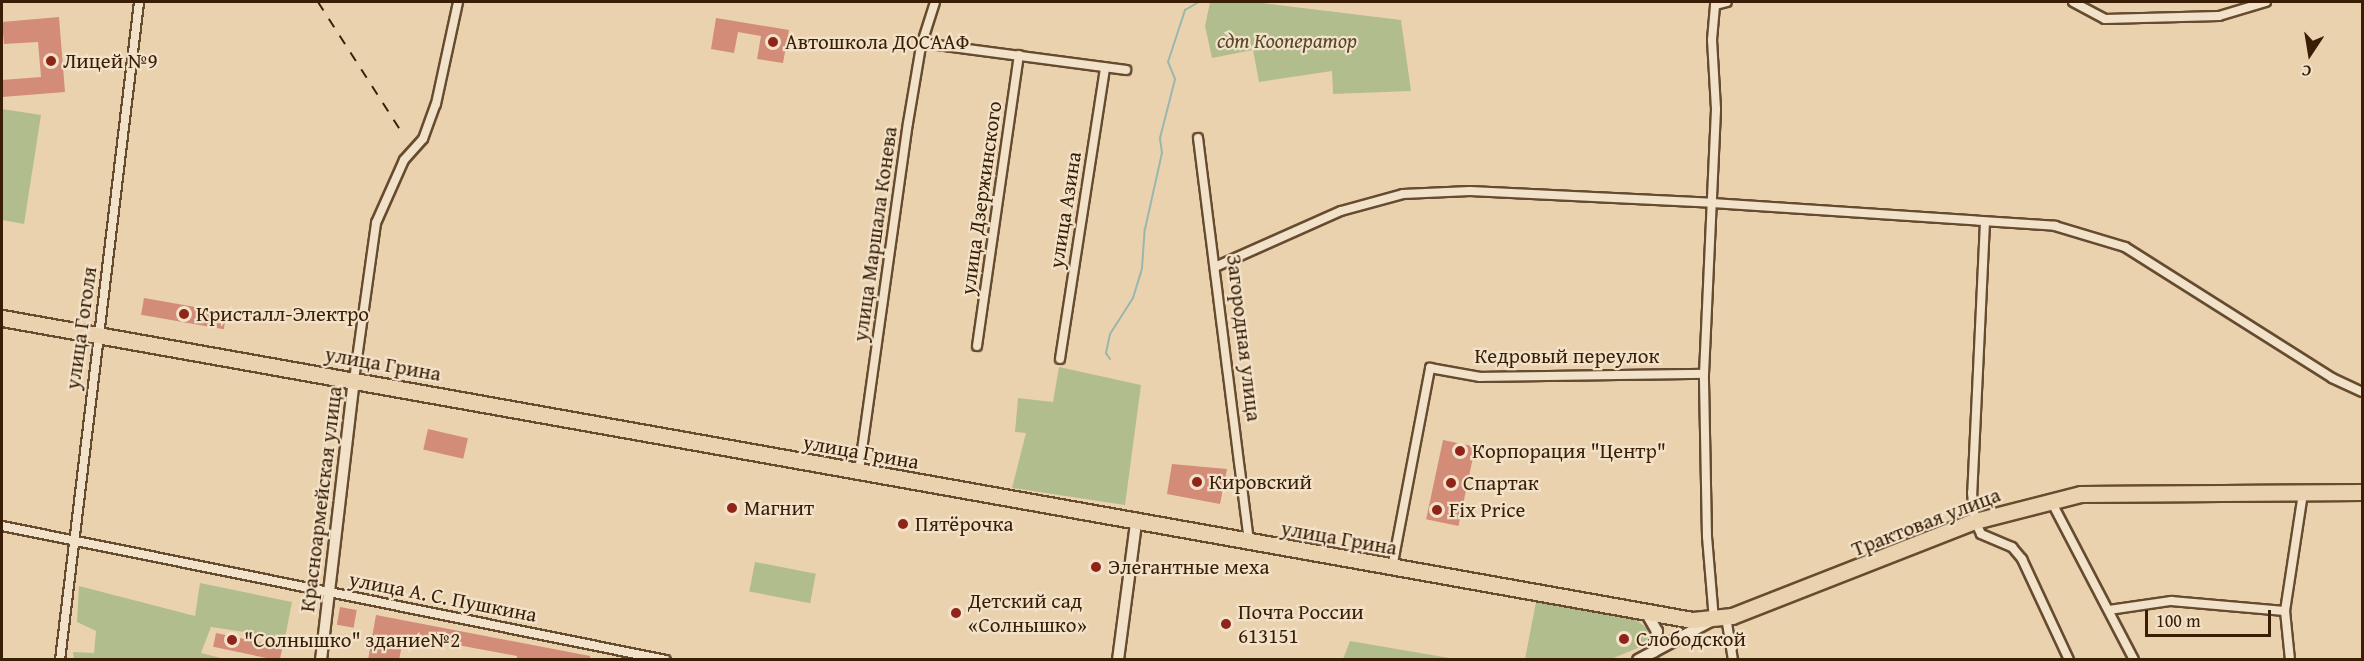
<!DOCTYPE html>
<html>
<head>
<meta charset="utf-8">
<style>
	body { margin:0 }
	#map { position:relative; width:2364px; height:661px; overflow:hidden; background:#ebd2ae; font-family:"Gentium Book Plus",serif }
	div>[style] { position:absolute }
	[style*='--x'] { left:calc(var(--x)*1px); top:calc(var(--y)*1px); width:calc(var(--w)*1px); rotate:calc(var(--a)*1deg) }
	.green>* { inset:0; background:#b2bd8e; transform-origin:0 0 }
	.stream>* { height:2px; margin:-1px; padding:0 1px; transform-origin:1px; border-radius:1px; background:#99b6af }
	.building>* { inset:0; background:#d28c78; transform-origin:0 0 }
	.roads { filter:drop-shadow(2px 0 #664b2f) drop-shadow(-2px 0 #664b2f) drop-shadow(0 2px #664b2f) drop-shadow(0 -2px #664b2f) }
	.street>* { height:8px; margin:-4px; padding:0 4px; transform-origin:4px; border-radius:4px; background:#f2e2ca }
	.secondary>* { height:10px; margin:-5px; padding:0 5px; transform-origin:5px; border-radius:5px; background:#f2e2ca }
	.highway>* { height:15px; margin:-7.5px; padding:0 7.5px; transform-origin:7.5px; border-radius:7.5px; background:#ebd2ae }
	.rail>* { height:2px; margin-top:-1px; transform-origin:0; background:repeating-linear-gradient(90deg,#391e05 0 10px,transparent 0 20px) }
	.dots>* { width:16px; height:16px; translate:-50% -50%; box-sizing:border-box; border:3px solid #f2e2ca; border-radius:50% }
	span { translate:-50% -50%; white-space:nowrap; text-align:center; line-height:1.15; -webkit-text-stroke:4.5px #f2e2ca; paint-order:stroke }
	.park-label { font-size:21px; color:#574627; font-style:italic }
	.poi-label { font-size:21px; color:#391e05 }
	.left { translate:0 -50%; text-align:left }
	.street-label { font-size:21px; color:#391e05 }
	.frame { position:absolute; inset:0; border:3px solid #391e05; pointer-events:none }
	.north { position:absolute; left:2280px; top:24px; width:60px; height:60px; -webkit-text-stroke:4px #f2e2ca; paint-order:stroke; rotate:192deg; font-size:16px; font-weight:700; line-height:24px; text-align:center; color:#391e05 }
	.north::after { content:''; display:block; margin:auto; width:21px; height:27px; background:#391e05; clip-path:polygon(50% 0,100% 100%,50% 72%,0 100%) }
	.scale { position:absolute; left:2145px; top:610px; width:126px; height:27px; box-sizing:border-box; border:3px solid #391e05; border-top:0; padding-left:8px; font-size:18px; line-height:21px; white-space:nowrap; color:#391e05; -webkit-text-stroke:4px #f2e2ca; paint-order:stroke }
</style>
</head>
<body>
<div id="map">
	<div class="green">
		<i style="clip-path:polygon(1210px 2px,1254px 2px,1401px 20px,1411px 91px,1333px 94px,1332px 71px,1259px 82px,1253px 50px,1212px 58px,1205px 26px)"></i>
		<i style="clip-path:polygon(2px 109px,41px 115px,24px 224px,2px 220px)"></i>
		<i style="clip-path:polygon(1059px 367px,1141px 385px,1125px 505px,1012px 488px,1026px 433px,1015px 432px,1018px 398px,1053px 402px)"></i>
		<i style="left:755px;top:562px;width:62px;height:30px;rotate:11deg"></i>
		<i style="clip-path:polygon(200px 583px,292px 602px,285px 638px,211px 627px,201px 653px,225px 659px,74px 659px,73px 652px,94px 653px,96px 631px,77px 622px,79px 586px,195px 616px)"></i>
		<i style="clip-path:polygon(1536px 602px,1636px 620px,1647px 628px,1649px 636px,1645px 645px,1611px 659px,1525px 659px)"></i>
		<i style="clip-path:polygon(1350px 641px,1455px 659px,1343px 659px)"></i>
	</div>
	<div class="stream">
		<i style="--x:1110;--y:359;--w:7;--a:-124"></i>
		<i style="--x:1106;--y:353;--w:19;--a:-78"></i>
		<i style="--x:1110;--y:334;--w:43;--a:-57.4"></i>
		<i style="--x:1133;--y:298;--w:31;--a:-73"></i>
		<i style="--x:1142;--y:268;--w:39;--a:-86"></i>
		<i style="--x:1145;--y:229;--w:78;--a:-77.4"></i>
		<i style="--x:1162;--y:153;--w:15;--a:-98"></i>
		<i style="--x:1160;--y:138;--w:61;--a:-75.7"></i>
		<i style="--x:1175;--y:79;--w:18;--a:-112"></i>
		<i style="--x:1168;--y:62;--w:55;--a:-71.9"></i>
		<i style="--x:1185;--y:10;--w:16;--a:-30"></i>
	</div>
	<div class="building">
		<i style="clip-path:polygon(59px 17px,65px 92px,2px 97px,2px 80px,41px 77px,38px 42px,4px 44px,2px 22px)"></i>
		<i style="clip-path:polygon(716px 18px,789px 30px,783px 63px,757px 59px,761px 36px,738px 32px,734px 53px,711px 49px)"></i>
		<i style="left:144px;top:298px;width:84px;height:17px;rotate:10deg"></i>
		<i style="left:428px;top:429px;width:41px;height:21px;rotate:13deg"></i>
		<i style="left:1443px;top:440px;width:33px;height:81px;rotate:12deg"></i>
		<i style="clip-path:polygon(1172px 464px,1227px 469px,1220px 504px,1167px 494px)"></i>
		<i style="left:340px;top:607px;width:17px;height:18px;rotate:10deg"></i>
		<i style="clip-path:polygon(376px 615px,590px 656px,590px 660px,517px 660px,517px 656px,404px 635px,399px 660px,368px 660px)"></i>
		<i style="left:216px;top:633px;width:68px;height:14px;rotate:12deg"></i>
	</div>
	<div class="roads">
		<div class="street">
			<i style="--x:2073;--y:2;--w:36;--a:28"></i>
			<i style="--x:2105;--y:19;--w:114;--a:-1.5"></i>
			<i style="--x:2219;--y:16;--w:49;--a:-16.6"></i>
			<i style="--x:922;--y:43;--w:206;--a:7.5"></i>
			<i style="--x:1198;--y:138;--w:407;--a:82.8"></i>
			<i style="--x:1985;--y:222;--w:271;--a:92.7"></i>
			<i style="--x:1972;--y:493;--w:28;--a:84"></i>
			<i style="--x:1975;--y:521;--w:14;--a:65"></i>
			<i style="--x:1981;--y:534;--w:34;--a:23"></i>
			<i style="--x:2012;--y:547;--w:16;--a:50"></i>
			<i style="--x:2022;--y:559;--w:111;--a:65"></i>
			<i style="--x:1215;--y:267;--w:138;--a:-24"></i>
			<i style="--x:1341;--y:211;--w:64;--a:-15.3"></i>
			<i style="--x:1403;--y:194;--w:67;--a:-2.6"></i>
			<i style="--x:1470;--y:191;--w:242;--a:2.8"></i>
			<i style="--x:1712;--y:203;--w:344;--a:3.8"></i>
			<i style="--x:2055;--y:226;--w:73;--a:16.7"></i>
			<i style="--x:2125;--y:247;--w:245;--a:32.3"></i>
			<i style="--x:2332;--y:378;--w:33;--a:25"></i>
			<i style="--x:977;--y:346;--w:294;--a:-81.8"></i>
			<i style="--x:1060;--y:359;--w:295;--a:-81.2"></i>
			<i style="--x:354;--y:380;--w:159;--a:-82"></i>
			<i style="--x:376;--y:223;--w:69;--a:-66"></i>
			<i style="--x:404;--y:160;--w:28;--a:-48"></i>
			<i style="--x:423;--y:139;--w:37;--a:-70"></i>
			<i style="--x:436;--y:104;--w:104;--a:-77.8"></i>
			<i style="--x:859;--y:471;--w:351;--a:-82"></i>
			<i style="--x:908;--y:123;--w:78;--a:-80.4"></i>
			<i style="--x:921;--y:46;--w:46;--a:-72.3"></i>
			<i style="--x:2051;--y:501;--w:179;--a:62.4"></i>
			<i style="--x:2;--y:526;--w:677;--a:11.41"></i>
			<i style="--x:1392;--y:568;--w:204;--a:-79.2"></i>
			<i style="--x:1430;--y:368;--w:51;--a:10.2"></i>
			<i style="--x:1480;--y:377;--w:224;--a:-0.8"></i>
			<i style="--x:2109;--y:610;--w:63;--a:-8.3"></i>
			<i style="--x:2171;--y:601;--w:114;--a:5"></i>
			<i style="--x:1726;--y:617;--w:44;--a:80.8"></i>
			<i style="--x:1714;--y:620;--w:83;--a:-94.8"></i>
			<i style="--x:1707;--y:537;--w:163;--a:-91.1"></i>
			<i style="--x:1704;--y:374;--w:265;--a:-87.4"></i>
			<i style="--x:1716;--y:109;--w:69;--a:-93.3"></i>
			<i style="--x:1712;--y:40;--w:35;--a:-85"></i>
			<i style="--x:1715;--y:5;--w:12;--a:-14"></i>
			<i style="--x:60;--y:660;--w:663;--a:-83.15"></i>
			<i style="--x:2290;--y:660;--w:49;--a:-95.8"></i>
			<i style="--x:2285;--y:611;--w:118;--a:-81.3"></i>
		</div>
		<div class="secondary">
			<i style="--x:1647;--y:614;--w:20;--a:60"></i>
			<i style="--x:1657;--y:631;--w:21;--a:98"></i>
			<i style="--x:321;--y:660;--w:282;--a:-83.3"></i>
			<i style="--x:1118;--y:660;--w:138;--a:-82.5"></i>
			<i style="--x:1638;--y:660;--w:85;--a:-28.1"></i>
		</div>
		<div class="highway">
			<i style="--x:2;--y:318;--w:1718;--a:10.13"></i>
			<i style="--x:1693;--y:620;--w:39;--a:-6"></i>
			<i style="--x:1732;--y:616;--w:261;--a:-21.4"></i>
			<i style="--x:1975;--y:521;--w:109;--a:-14.3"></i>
			<i style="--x:2081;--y:494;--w:281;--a:-0.4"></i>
		</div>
	</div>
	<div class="rail">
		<i style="--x:318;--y:2;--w:159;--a:57.3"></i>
	</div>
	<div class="dots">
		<i style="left:773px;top:42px;background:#8f2418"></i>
		<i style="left:51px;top:61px;background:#8f2418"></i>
		<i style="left:184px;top:314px;background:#8f2418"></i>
		<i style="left:1460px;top:451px;background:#8f2418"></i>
		<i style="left:1197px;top:482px;background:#8f2418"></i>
		<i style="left:1451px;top:483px;background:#8f2418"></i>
		<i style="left:732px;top:508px;background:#8f2418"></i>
		<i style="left:1437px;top:510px;background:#8f2418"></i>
		<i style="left:903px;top:524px;background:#8f2418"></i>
		<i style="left:1096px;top:567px;background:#8f2418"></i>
		<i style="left:956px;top:613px;background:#8f2418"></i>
		<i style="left:1226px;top:624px;background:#8f2418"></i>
		<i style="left:1624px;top:639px;background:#8f2418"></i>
		<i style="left:232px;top:640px;background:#8f2418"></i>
	</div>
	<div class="park-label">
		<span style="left:1287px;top:41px">сдт Кооператор</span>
	</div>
	<div class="poi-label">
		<span class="left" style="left:785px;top:42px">Автошкола ДОСААФ</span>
		<span class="left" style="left:63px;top:61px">Лицей №9</span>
		<span class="left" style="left:196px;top:314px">Кристалл-Электро</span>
		<span class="left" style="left:1472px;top:451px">Корпорация "Центр"</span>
		<span class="left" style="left:1209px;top:482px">Кировский</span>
		<span class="left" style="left:1463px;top:483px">Спартак</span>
		<span class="left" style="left:744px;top:508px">Магнит</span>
		<span class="left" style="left:1449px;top:510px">Fix Price</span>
		<span class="left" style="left:915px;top:524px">Пятёрочка</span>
		<span class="left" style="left:1108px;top:567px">Элегантные меха</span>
		<span class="left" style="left:968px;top:613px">Детский сад<br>«Солнышко»</span>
		<span class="left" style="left:1238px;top:624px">Почта России<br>613151</span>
		<span class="left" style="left:1636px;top:639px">Слободской</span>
		<span class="left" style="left:244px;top:640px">"Солнышко" здание№2</span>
	</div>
	<div class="street-label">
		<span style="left:981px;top:198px;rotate:-82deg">улица Дзержинского</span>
		<span style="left:1065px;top:210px;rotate:-81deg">улица Азина</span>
		<span style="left:875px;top:234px;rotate:-82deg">улица Маршала Конева</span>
		<span style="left:81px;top:328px;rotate:-82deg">улица Гоголя</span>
		<span style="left:1244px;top:338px;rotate:83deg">Загородная улица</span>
		<span style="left:1567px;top:356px">Кедровый переулок</span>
		<span style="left:383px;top:364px;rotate:10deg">улица Грина</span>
		<span style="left:861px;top:452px;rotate:10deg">улица Грина</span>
		<span style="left:321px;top:499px;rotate:-83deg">Красноармейская улица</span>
		<span style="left:1926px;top:522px;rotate:-21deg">Трактовая улица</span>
		<span style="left:1339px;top:538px;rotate:10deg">улица Грина</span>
		<span style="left:443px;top:597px;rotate:11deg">улица А. С. Пушкина</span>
	</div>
	<div class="frame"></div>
	<div class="north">С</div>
	<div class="scale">100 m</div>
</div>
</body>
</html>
